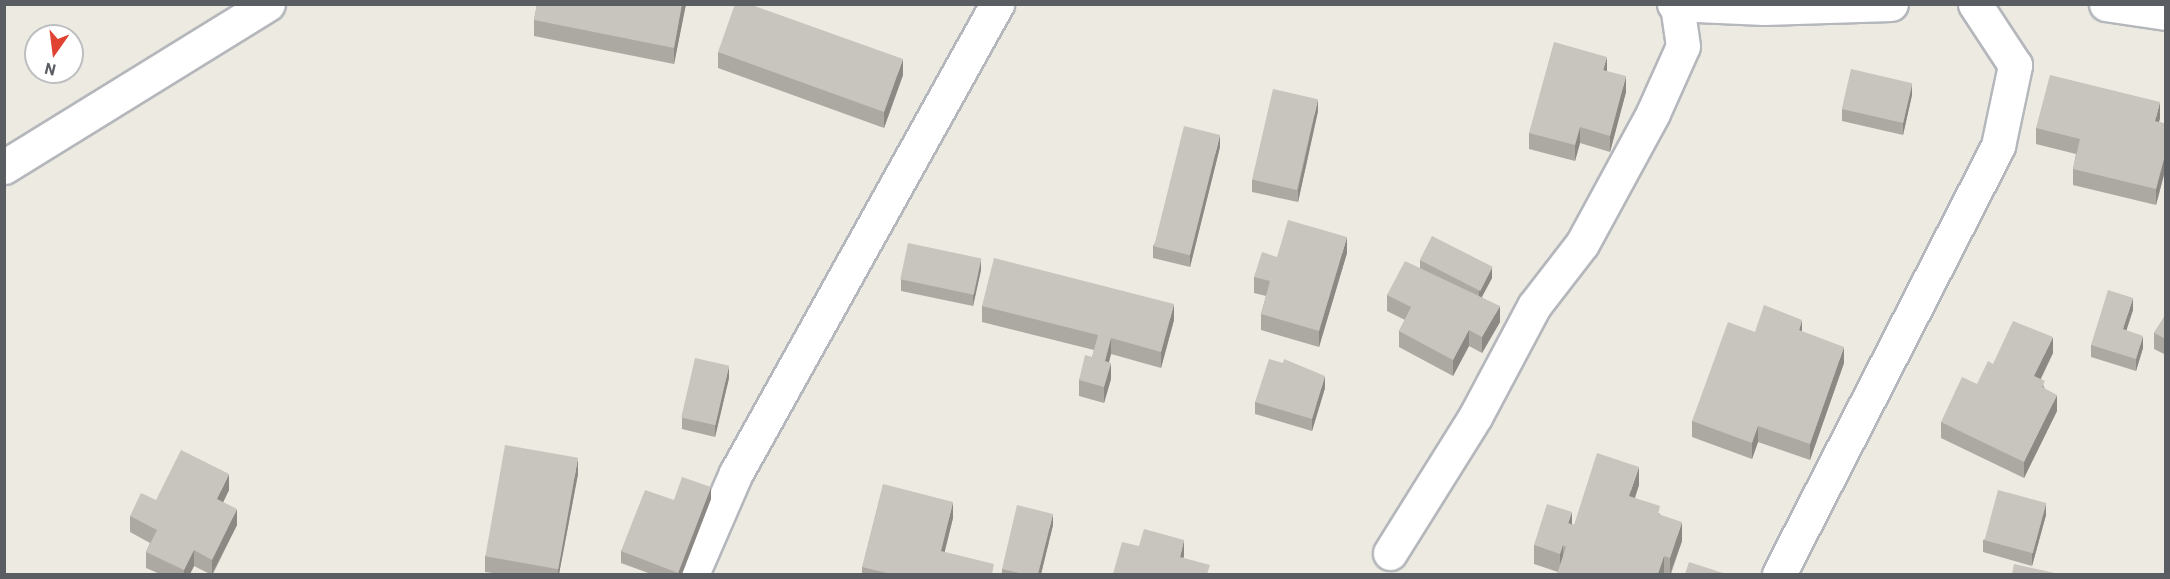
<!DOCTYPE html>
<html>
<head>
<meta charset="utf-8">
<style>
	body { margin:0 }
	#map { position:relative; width:2170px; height:579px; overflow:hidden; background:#eceae1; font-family:Barlow,sans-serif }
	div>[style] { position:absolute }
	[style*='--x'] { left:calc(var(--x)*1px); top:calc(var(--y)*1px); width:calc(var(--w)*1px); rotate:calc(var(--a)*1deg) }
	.roads { filter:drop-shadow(2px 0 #b4b7bb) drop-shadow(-2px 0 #b4b7bb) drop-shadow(0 2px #b4b7bb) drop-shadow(0 -2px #b4b7bb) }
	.minor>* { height:33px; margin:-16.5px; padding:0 16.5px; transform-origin:16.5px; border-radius:16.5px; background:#fff }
	.wall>* { inset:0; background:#aca9a3 }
	.shaded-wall>* { inset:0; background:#8c8985 }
	.building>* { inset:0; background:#c8c4be; transform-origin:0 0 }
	span { translate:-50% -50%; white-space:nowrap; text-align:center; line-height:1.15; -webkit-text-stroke:4.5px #fff; paint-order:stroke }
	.frame { position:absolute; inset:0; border:6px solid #5a5d61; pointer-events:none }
	.north { position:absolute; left:24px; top:24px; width:60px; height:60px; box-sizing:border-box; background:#fff; border:2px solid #bdbec0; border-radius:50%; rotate:194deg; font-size:16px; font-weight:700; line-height:24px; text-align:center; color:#5a5d61 }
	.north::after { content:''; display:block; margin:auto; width:21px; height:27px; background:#e14332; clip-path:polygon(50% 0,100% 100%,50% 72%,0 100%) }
</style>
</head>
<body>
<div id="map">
	<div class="roads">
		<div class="minor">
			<i style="--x:1674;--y:4;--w:90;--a:2.5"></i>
			<i style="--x:1764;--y:8;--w:127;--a:-1.8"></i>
			<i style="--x:2106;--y:4;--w:61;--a:8.5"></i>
			<i style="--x:4;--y:167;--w:310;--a:-31.7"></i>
			<i style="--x:1390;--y:553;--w:160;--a:-58"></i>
			<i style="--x:1475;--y:417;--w:126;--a:-62"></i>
			<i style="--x:1534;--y:306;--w:78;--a:-52.3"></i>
			<i style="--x:1582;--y:244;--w:149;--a:-61.5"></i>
			<i style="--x:1653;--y:113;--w:73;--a:-65.9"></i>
			<i style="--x:1683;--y:46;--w:41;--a:-98.3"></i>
			<i style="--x:692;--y:574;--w:110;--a:-66.5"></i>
			<i style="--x:736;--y:473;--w:537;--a:-60.9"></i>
			<i style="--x:1779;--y:574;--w:481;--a:-62.9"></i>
			<i style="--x:1998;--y:146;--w:83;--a:-78.1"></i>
			<i style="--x:2015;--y:65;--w:73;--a:-123.3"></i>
		</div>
	</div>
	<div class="wall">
		<i style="clip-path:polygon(537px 4px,686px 4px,674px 64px,534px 36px,534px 20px)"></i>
		<i style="clip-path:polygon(718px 52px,903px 75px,884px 128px,718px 68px)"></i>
		<i style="clip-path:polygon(1607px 71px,1626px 92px,1610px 152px,1580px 143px,1575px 161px,1529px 149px,1529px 133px)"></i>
		<i style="clip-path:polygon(1912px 95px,1903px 135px,1842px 121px,1842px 109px)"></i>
		<i style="clip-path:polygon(1318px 111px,1298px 202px,1252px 192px,1252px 180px)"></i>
		<i style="clip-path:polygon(2160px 118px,2159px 122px,2166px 124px,2166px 167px,2156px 205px,2073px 185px,2073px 169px,2076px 154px,2036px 144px,2036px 128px)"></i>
		<i style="clip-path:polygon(1220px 147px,1190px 267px,1153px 258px,1153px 246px)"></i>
		<i style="clip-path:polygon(1347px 253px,1319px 347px,1261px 330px,1261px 314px,1266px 296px,1254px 293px,1254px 277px,1277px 257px)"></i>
		<i style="clip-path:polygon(1420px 260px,1492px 278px,1482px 297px,1500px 322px,1482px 353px,1469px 346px,1453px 376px,1399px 347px,1399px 331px,1405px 320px,1387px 311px,1387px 295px,1420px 268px)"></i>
		<i style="clip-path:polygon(981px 270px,973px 306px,901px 291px,901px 279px)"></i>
		<i style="clip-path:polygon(982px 306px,1174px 320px,1161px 368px,1111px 354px,1109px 362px,1111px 379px,1104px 403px,1079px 396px,1079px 380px,1092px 357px,1094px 350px,982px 322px)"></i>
		<i style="clip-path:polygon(2133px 310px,2126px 330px,2143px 348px,2136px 371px,2091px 357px,2091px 345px)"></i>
		<i style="clip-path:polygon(2166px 314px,2166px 355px,2154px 349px,2154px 333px)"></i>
		<i style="clip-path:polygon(1802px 332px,1844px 363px,1810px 460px,1758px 442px,1752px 459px,1692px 437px,1692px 421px)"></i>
		<i style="clip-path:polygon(2053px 353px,2041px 379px,2045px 389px,2057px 411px,2024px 478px,1941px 438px,1941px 422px,1977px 384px,1993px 364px)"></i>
		<i style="clip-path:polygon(729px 378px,715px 437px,682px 429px,682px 418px)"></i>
		<i style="clip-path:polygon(1325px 388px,1312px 431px,1255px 414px,1255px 402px)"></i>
		<i style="clip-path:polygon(578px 474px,559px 574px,501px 574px,485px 572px,485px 556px)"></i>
		<i style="clip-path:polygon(1639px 485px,1635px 498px,1660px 514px,1682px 541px,1671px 574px,1557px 574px,1558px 572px,1534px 564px,1534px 545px,1572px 524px,1574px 525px)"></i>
		<i style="clip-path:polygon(229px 490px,223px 502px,237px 525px,213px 574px,210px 574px,194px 566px,190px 574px,160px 574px,146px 568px,146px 552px,150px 543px,130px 532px,130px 516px,156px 500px)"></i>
		<i style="clip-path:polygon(711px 499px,682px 574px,651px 574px,621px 563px,621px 551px,674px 500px)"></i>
		<i style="clip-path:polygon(2046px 515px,2032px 566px,1983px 552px,1983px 540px)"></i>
		<i style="clip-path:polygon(953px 518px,944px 552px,994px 574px,862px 574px,862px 567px)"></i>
		<i style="clip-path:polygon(1053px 525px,1041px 574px,1002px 574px,1002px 569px)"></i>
	</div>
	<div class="shaded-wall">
		<i style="clip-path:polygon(682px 4px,686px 4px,674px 64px,674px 48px)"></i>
		<i style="clip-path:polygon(1607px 57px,1607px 73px,1603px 70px)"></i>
		<i style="clip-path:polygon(903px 59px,903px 75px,884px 128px,884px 112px)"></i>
		<i style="clip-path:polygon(1626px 76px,1626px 92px,1610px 152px,1610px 136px)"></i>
		<i style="clip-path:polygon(1912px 83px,1912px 95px,1903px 135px,1903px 123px)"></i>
		<i style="clip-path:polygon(1318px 99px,1318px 111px,1298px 202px,1298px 190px)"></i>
		<i style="clip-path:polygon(2160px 102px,2160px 118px,2155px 137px,2155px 121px)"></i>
		<i style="clip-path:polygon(1580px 127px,1580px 143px,1575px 161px,1575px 145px)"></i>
		<i style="clip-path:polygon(1220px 135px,1220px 147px,1190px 267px,1190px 255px)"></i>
		<i style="clip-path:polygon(2166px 151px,2166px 167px,2156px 205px,2156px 189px)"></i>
		<i style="clip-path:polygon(1347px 237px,1347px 253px,1319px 347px,1319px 331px)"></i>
		<i style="clip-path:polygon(981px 258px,981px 270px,973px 306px,973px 294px)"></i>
		<i style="clip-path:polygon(1492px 267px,1492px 278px,1479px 302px,1479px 291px)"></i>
		<i style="clip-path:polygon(2133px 298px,2133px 310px,2123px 341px,2123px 329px)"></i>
		<i style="clip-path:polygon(1174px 304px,1174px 320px,1161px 368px,1161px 352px)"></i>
		<i style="clip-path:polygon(1500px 306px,1500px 322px,1482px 353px,1482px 337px)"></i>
		<i style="clip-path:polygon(1802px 320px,1802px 336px,1799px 330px)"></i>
		<i style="clip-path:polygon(1469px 330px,1469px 346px,1453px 376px,1453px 360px)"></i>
		<i style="clip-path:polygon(2143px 336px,2143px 348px,2136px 371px,2136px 359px)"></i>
		<i style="clip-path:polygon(2053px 337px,2053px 353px,2034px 392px,2034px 376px)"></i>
		<i style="clip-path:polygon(1111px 338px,1111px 354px,1105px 377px,1105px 361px)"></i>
		<i style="clip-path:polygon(1844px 347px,1844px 363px,1810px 460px,1810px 444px)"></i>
		<i style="clip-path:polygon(1111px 363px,1111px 379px,1104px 403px,1104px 387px)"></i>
		<i style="clip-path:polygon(729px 366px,729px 378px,715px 437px,715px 425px)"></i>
		<i style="clip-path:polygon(1325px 376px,1325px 388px,1312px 431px,1312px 419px)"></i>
		<i style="clip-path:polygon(2057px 395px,2057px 411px,2024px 478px,2024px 462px)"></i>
		<i style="clip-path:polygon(1758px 426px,1758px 442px,1752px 459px,1752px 443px)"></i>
		<i style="clip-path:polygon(578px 458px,578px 474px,559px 574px,558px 574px,558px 569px)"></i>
		<i style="clip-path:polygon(1639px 467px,1639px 485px,1629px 515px,1629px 496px)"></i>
		<i style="clip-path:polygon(229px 474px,229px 490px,217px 515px,217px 499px)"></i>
		<i style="clip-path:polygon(711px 487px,711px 499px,682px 574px,678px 574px)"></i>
		<i style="clip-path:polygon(953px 502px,953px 518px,941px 567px,941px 551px)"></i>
		<i style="clip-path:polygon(2046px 503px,2046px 515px,2032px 566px,2032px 554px)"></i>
		<i style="clip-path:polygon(237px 509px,237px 525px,212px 574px,212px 560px)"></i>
		<i style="clip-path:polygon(1572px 512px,1572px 531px,1568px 523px)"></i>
		<i style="clip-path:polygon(1053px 514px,1053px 525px,1041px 574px,1038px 574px)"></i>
		<i style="clip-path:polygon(1682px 522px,1682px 541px,1670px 574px,1670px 558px)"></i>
		<i style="clip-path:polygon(1184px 540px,1184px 556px,1180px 573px,1180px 557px)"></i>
		<i style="clip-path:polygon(1563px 545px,1563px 564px,1560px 573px,1560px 554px)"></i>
		<i style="clip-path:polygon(194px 550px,194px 566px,190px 574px,184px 574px,184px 570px)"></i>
		<i style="clip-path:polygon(1664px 556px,1664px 574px,1658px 574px)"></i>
	</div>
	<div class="building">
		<i style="clip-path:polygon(537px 4px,682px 4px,674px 48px,534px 20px)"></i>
		<i style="clip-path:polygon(735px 4px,749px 4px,903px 59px,884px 112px,718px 52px)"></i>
		<i style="clip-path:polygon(1554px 42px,1607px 57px,1603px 70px,1626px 76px,1610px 136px,1580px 127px,1575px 145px,1529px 133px)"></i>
		<i style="left:1851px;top:69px;width:63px;height:41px;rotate:13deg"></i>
		<i style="clip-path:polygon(2050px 75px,2160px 102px,2155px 121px,2166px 124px,2166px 151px,2156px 189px,2073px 169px,2080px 139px,2036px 128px)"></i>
		<i style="left:1273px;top:89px;width:46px;height:93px;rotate:13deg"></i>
		<i style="left:1184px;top:126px;width:37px;height:124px;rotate:14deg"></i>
		<i style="clip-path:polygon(1288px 220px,1347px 237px,1319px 331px,1261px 314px,1270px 281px,1254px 277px,1262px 252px,1277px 257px)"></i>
		<i style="left:1432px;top:236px;width:68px;height:27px;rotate:27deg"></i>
		<i style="left:908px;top:243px;width:75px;height:37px;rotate:12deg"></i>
		<i style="clip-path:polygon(994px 258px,1174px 304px,1161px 352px,1111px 338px,1105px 361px,1111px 363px,1104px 387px,1079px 380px,1085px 355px,1092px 357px,1098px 335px,982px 306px)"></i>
		<i style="clip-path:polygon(1405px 261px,1500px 306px,1482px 337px,1469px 330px,1453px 360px,1399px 331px,1411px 307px,1387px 295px)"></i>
		<i style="clip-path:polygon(2108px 290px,2133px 298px,2123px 329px,2143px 336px,2136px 359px,2091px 345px)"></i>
		<i style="clip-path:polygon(1764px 305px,1802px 320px,1799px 330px,1844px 347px,1810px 444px,1758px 426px,1752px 443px,1692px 421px,1728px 322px,1755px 332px)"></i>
		<i style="clip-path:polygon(2166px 314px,2166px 339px,2154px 333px)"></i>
		<i style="clip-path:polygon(2013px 321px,2053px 337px,2034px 376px,2045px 381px,2042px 387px,2057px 395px,2024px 462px,1941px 422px,1962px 377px,1977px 384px,1988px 361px,1993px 364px)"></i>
		<i style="left:695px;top:358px;width:35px;height:61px;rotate:13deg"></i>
		<i style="clip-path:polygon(1269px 359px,1283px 363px,1284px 359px,1325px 376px,1312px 419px,1255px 402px)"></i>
		<i style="left:505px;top:445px;width:74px;height:113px;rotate:10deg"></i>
		<i style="clip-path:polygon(181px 450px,229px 474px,217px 499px,237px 509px,212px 560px,194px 550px,184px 570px,146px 552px,157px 530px,130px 516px,141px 493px,156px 500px)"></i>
		<i style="clip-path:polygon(1597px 453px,1639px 467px,1629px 496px,1660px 506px,1658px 514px,1682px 522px,1670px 558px,1664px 556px,1658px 574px,1557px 574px,1566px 547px,1563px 545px,1560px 554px,1534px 545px,1547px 504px,1572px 512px,1568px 523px,1574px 525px)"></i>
		<i style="clip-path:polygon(682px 477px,711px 487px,678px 573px,621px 551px,645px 490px,674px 500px)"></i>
		<i style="clip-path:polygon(883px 484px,953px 502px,941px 551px,994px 564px,992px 574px,891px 574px,862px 567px)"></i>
		<i style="left:1998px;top:490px;width:50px;height:52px;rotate:15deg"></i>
		<i style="clip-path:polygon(1017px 505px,1053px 514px,1038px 574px,1024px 574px,1002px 569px)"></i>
		<i style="clip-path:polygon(1144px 529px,1184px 540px,1180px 557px,1210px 565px,1207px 574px,1113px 574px,1122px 542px,1139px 546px)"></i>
		<i style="clip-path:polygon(1689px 562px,1723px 573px,1723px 574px,1685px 574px)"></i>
		<i style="clip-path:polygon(2014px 564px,2059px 574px,2012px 574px)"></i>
	</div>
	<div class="frame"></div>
	<div class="north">N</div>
</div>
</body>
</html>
